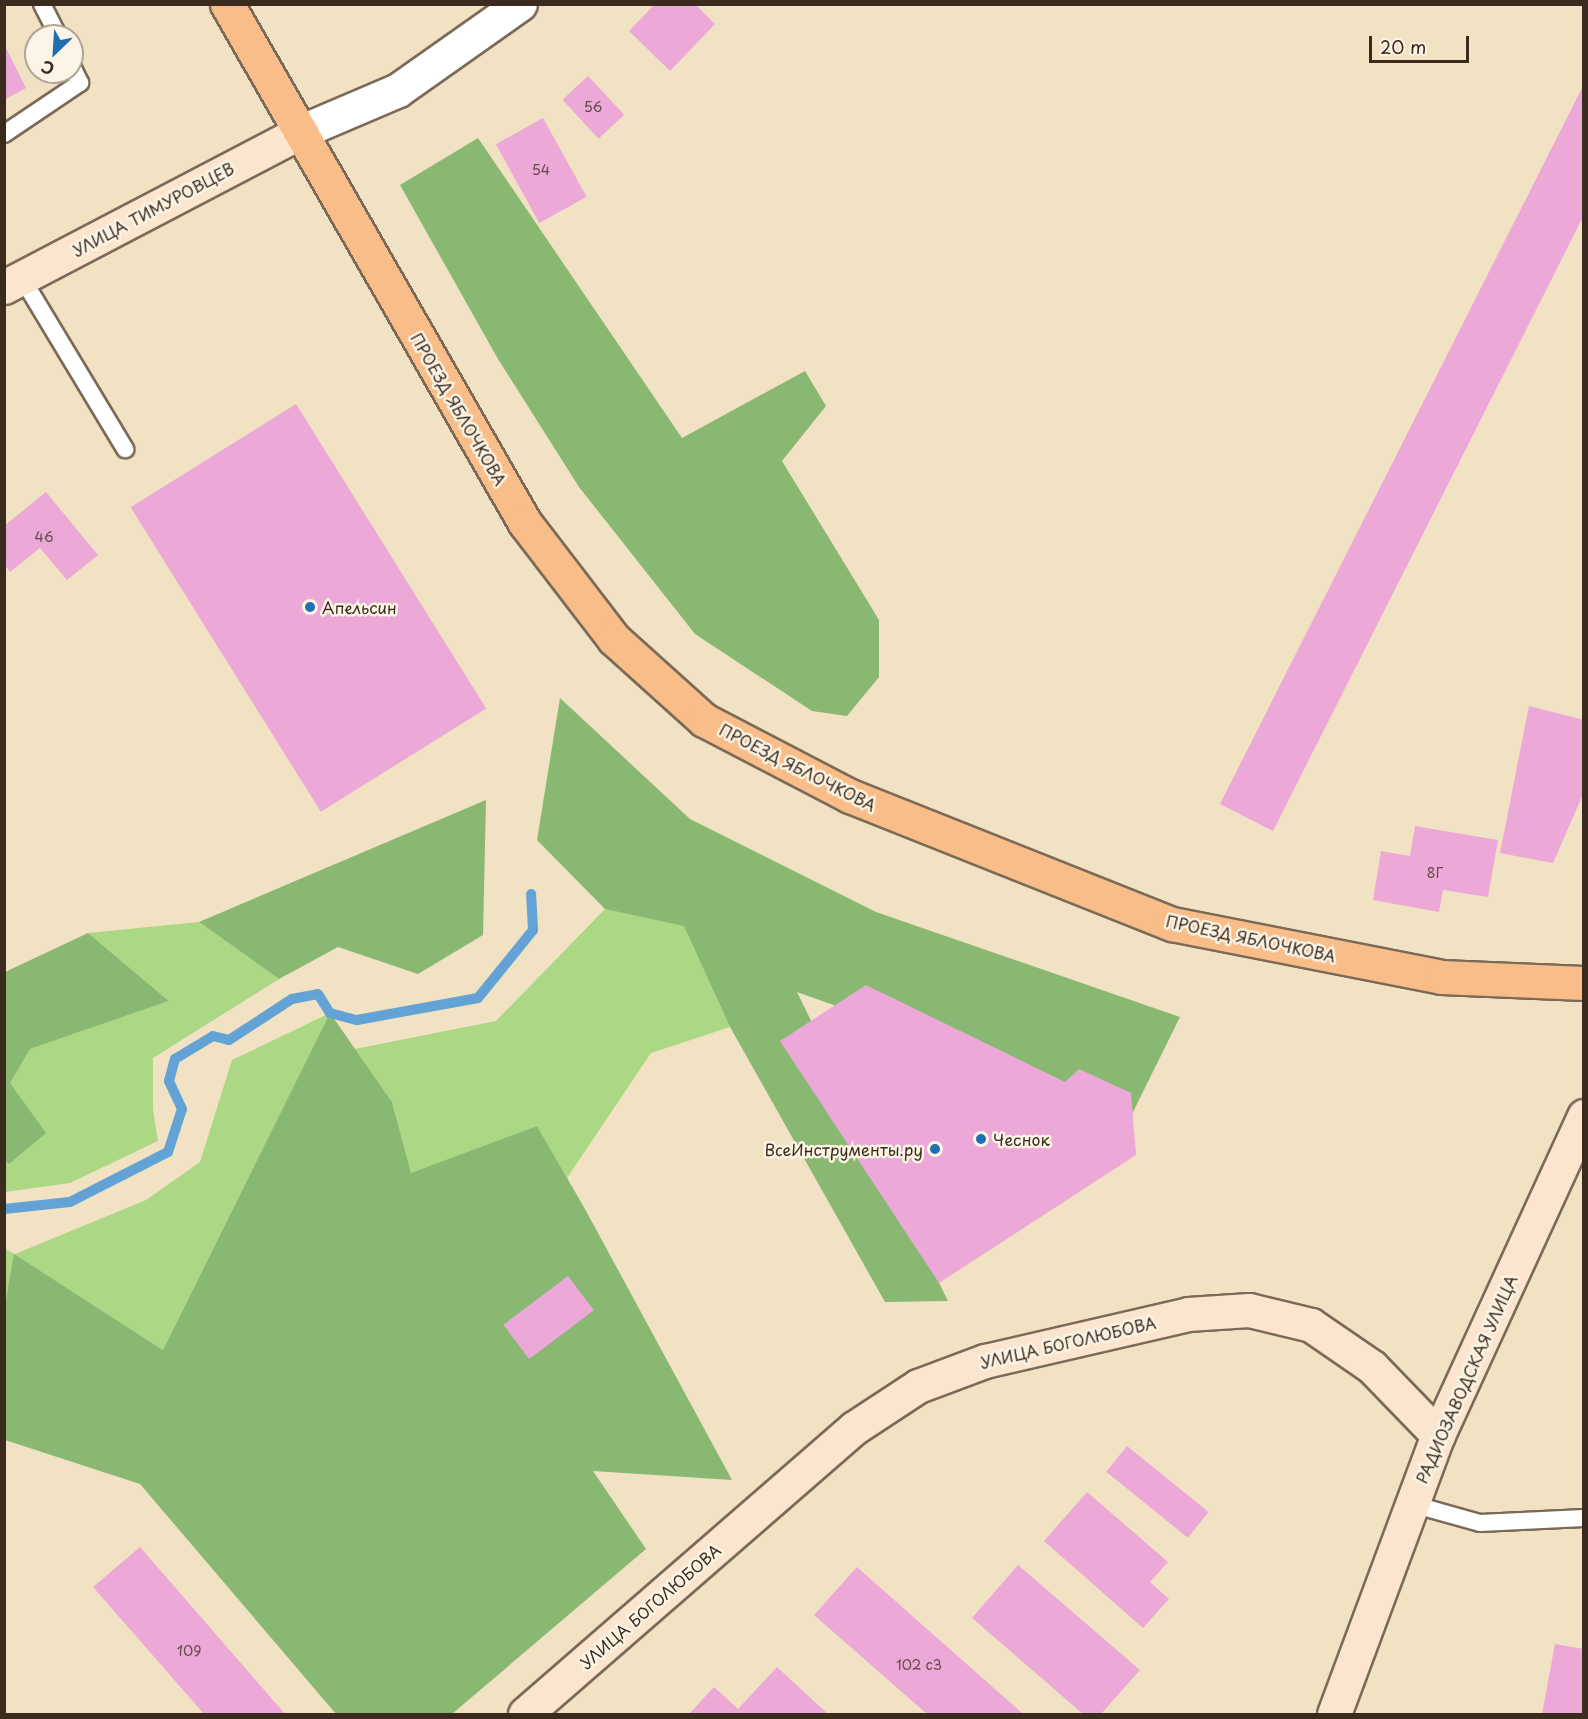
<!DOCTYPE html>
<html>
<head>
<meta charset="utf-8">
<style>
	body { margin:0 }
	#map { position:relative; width:1588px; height:1719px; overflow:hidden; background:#f1e2c4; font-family:"Playpen Sans",sans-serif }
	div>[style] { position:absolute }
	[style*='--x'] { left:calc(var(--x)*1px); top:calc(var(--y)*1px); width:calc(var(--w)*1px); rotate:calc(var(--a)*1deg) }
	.green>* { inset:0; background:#acd784 }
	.forest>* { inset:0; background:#89b872 }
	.stream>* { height:10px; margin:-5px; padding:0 5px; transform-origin:5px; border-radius:5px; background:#63a2d5 }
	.building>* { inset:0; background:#eca8d7; transform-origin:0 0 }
	.roads { filter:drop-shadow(2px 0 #7b6a58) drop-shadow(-2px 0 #7b6a58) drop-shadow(0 2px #7b6a58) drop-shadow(0 -2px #7b6a58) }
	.lane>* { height:16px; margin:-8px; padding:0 8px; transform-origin:8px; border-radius:8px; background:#fff }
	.street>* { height:33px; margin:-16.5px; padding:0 16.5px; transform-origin:16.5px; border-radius:16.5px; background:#fff }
	.secondary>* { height:33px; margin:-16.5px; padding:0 16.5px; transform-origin:16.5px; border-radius:16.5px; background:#fce5cf }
	.primary>* { height:33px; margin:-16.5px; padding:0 16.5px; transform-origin:16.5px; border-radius:16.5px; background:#f8bd88 }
	.dots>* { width:16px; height:16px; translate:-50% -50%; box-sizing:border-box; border:3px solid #fcf5e5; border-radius:50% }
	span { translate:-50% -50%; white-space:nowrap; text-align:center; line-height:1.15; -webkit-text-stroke:5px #fcf5e5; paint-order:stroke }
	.number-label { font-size:14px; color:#674a4c }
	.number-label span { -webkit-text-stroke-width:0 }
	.street-label { font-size:16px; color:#3b2a1e }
	.poi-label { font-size:16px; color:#3b2a1e }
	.left { translate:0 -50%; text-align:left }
	.right { translate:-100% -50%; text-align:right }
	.frame { position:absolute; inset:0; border:6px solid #3b2a1e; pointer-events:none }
	.north { position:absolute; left:24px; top:24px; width:60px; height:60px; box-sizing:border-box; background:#fcf5e5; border:2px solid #afa495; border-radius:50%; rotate:205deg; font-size:16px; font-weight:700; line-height:24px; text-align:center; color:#3b2a1e }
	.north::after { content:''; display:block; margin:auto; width:21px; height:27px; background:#1f6fb2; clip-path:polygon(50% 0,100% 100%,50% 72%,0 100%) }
	.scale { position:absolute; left:1369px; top:36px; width:100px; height:27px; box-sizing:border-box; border:3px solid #3b2a1e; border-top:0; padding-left:8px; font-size:18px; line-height:21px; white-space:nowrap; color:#3b2a1e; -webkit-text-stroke:4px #fcf5e5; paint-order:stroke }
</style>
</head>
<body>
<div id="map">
	<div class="green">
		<i style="clip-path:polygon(605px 909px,684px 925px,730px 1027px,651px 1053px,567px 1178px,537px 1126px,411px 1174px,392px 1102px,355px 1049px,496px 1021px)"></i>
		<i style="clip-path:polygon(199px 922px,279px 979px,153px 1058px,153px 1110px,158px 1141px,70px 1183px,5px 1192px,4px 1160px,10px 1163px,10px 1083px,30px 1049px,169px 1001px,88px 933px)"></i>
		<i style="clip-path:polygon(330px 1013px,163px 1350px,15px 1255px,5px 1305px,5px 1249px,15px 1254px,146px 1200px,200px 1162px,232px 1060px)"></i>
	</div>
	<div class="forest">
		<i style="clip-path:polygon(478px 138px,682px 438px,805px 371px,826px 406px,782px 461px,879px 620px,879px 677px,847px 716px,812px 711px,695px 634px,579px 487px,498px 359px,400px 185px)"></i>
		<i style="clip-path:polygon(560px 698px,690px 819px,876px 912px,1180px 1017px,1133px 1112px,797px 992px,948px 1301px,885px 1302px,730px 1027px,684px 926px,605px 909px,537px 840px)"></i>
		<i style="clip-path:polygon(486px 800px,483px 935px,418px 974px,338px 947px,279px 979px,199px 922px)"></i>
		<i style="clip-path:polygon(88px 933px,169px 1001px,30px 1049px,10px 1083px,46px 1133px,9px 1164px,4px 1160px,5px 972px)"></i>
		<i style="clip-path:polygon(330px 1013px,392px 1102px,411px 1173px,537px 1126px,585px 1209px,732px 1480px,593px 1471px,646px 1549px,452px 1714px,336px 1714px,140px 1484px,5px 1440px,5px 1305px,14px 1254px,163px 1350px)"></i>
	</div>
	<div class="stream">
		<i style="--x:4;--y:1209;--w:66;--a:-6.1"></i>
		<i style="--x:70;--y:1202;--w:110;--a:-27"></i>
		<i style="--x:168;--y:1152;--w:45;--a:-72"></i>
		<i style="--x:182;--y:1109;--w:31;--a:-115"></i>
		<i style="--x:169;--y:1081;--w:23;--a:-75"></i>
		<i style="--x:175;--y:1059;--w:44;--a:-31.2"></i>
		<i style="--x:213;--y:1036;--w:16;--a:14"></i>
		<i style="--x:229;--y:1040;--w:75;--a:-33.1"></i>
		<i style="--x:292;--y:999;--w:26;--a:-11"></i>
		<i style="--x:318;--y:994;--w:22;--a:58"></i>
		<i style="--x:330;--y:1013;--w:28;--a:15"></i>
		<i style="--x:357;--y:1020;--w:123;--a:-10.3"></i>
		<i style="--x:478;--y:998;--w:87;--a:-51"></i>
		<i style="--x:533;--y:930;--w:36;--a:-93"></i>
	</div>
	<div class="building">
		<i style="clip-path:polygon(655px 4px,695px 4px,715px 24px,670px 71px,629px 31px)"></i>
		<i style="clip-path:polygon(4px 44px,26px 88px,4px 100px)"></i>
		<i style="left:588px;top:76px;width:53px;height:35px;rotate:47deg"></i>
		<i style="clip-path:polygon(1584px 84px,1584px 215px,1273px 831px,1220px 804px)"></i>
		<i style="left:543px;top:118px;width:90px;height:54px;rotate:61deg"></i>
		<i style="left:296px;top:404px;width:359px;height:195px;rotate:58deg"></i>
		<i style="clip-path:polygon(46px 492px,98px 555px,67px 580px,40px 548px,10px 572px,4px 564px,4px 526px)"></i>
		<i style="clip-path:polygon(1529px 706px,1584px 720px,1584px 792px,1553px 863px,1500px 853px)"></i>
		<i style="clip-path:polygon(1415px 826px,1498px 840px,1488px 897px,1443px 890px,1439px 912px,1373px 900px,1381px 851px,1410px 856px)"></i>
		<i style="clip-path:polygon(866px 985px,1065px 1082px,1079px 1069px,1131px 1093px,1136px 1155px,939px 1283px,780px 1041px)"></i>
		<i style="left:568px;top:1276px;width:43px;height:81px;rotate:53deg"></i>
		<i style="left:1127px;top:1446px;width:105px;height:33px;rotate:39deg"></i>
		<i style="clip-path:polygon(1087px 1492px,1168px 1562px,1150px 1582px,1169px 1599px,1143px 1628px,1044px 1541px)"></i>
		<i style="clip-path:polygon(140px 1547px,285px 1714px,204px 1714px,93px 1587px)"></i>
		<i style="clip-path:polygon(1018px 1565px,1140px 1670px,1101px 1714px,1083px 1714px,972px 1618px)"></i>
		<i style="clip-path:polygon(857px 1567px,1023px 1714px,927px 1714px,814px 1615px)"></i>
		<i style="clip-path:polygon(1555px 1644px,1584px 1649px,1584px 1714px,1542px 1714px)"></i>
		<i style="clip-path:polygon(777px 1667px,828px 1714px,689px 1714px,714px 1687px,738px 1709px)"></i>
	</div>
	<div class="roads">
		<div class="lane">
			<i style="--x:42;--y:4;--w:36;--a:63"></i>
			<i style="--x:4;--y:134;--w:92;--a:-33.9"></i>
			<i style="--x:80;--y:83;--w:19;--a:-115"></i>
			<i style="--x:22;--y:278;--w:200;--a:58.9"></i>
			<i style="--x:1412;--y:1504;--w:71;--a:15.6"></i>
			<i style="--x:1480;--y:1523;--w:104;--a:-2.8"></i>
		</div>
		<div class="street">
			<i style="--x:302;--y:131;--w:104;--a:-23.1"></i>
			<i style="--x:398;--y:90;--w:149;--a:-35.2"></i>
		</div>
		<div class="secondary">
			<i style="--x:4;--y:287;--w:336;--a:-27.6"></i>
			<i style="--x:525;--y:1714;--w:436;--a:-41"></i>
			<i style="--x:854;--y:1428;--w:77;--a:-33.3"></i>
			<i style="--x:918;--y:1386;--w:72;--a:-20.5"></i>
			<i style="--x:985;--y:1361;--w:208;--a:-13"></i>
			<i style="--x:1188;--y:1314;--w:61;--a:-3.8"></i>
			<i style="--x:1249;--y:1310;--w:64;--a:13.6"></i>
			<i style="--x:1311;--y:1325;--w:74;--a:34.5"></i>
			<i style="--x:1372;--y:1367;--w:95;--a:45.9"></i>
			<i style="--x:1334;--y:1714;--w:298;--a:-69.6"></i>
			<i style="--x:1438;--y:1435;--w:351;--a:-65.4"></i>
		</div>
		<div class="primary">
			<i style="--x:227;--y:4;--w:598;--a:60.14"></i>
			<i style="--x:525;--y:523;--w:146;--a:52.5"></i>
			<i style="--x:614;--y:639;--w:121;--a:42"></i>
			<i style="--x:704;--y:720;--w:165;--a:27.5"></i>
			<i style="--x:850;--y:796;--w:347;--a:21.7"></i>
			<i style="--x:1172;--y:924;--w:274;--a:11.1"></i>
			<i style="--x:1441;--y:977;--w:143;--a:2.4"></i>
		</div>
	</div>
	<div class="dots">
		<i style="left:310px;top:607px;background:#1f6fb2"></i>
		<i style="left:981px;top:1139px;background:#1f6fb2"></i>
		<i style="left:935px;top:1149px;background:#1f6fb2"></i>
	</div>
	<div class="number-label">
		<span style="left:593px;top:107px">56</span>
		<span style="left:541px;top:170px">54</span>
		<span style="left:44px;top:537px">46</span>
		<span style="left:1435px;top:873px">8Г</span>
		<span style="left:189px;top:1651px">109</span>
		<span style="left:919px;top:1665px">102 с3</span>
	</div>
	<div class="street-label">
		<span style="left:153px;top:209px;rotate:-28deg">УЛИЦА ТИМУРОВЦЕВ</span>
		<span style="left:459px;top:409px;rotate:60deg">ПРОЕЗД ЯБЛОЧКОВА</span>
		<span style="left:798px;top:767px;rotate:27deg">ПРОЕЗД ЯБЛОЧКОВА</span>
		<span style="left:1251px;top:938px;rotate:12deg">ПРОЕЗД ЯБЛОЧКОВА</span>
		<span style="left:1068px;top:1342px;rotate:-13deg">УЛИЦА БОГОЛЮБОВА</span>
		<span style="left:1466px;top:1379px;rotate:-66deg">РАДИОЗАВОДСКАЯ УЛИЦА</span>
		<span style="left:650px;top:1606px;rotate:-41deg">УЛИЦА БОГОЛЮБОВА</span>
	</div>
	<div class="poi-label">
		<span class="left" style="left:322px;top:607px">Апельсин</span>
		<span class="left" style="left:993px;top:1139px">Чеснок</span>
		<span class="right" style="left:923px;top:1149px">ВсеИнструменты.ру</span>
	</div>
	<div class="frame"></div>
	<div class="north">С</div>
	<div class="scale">20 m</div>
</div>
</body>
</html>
